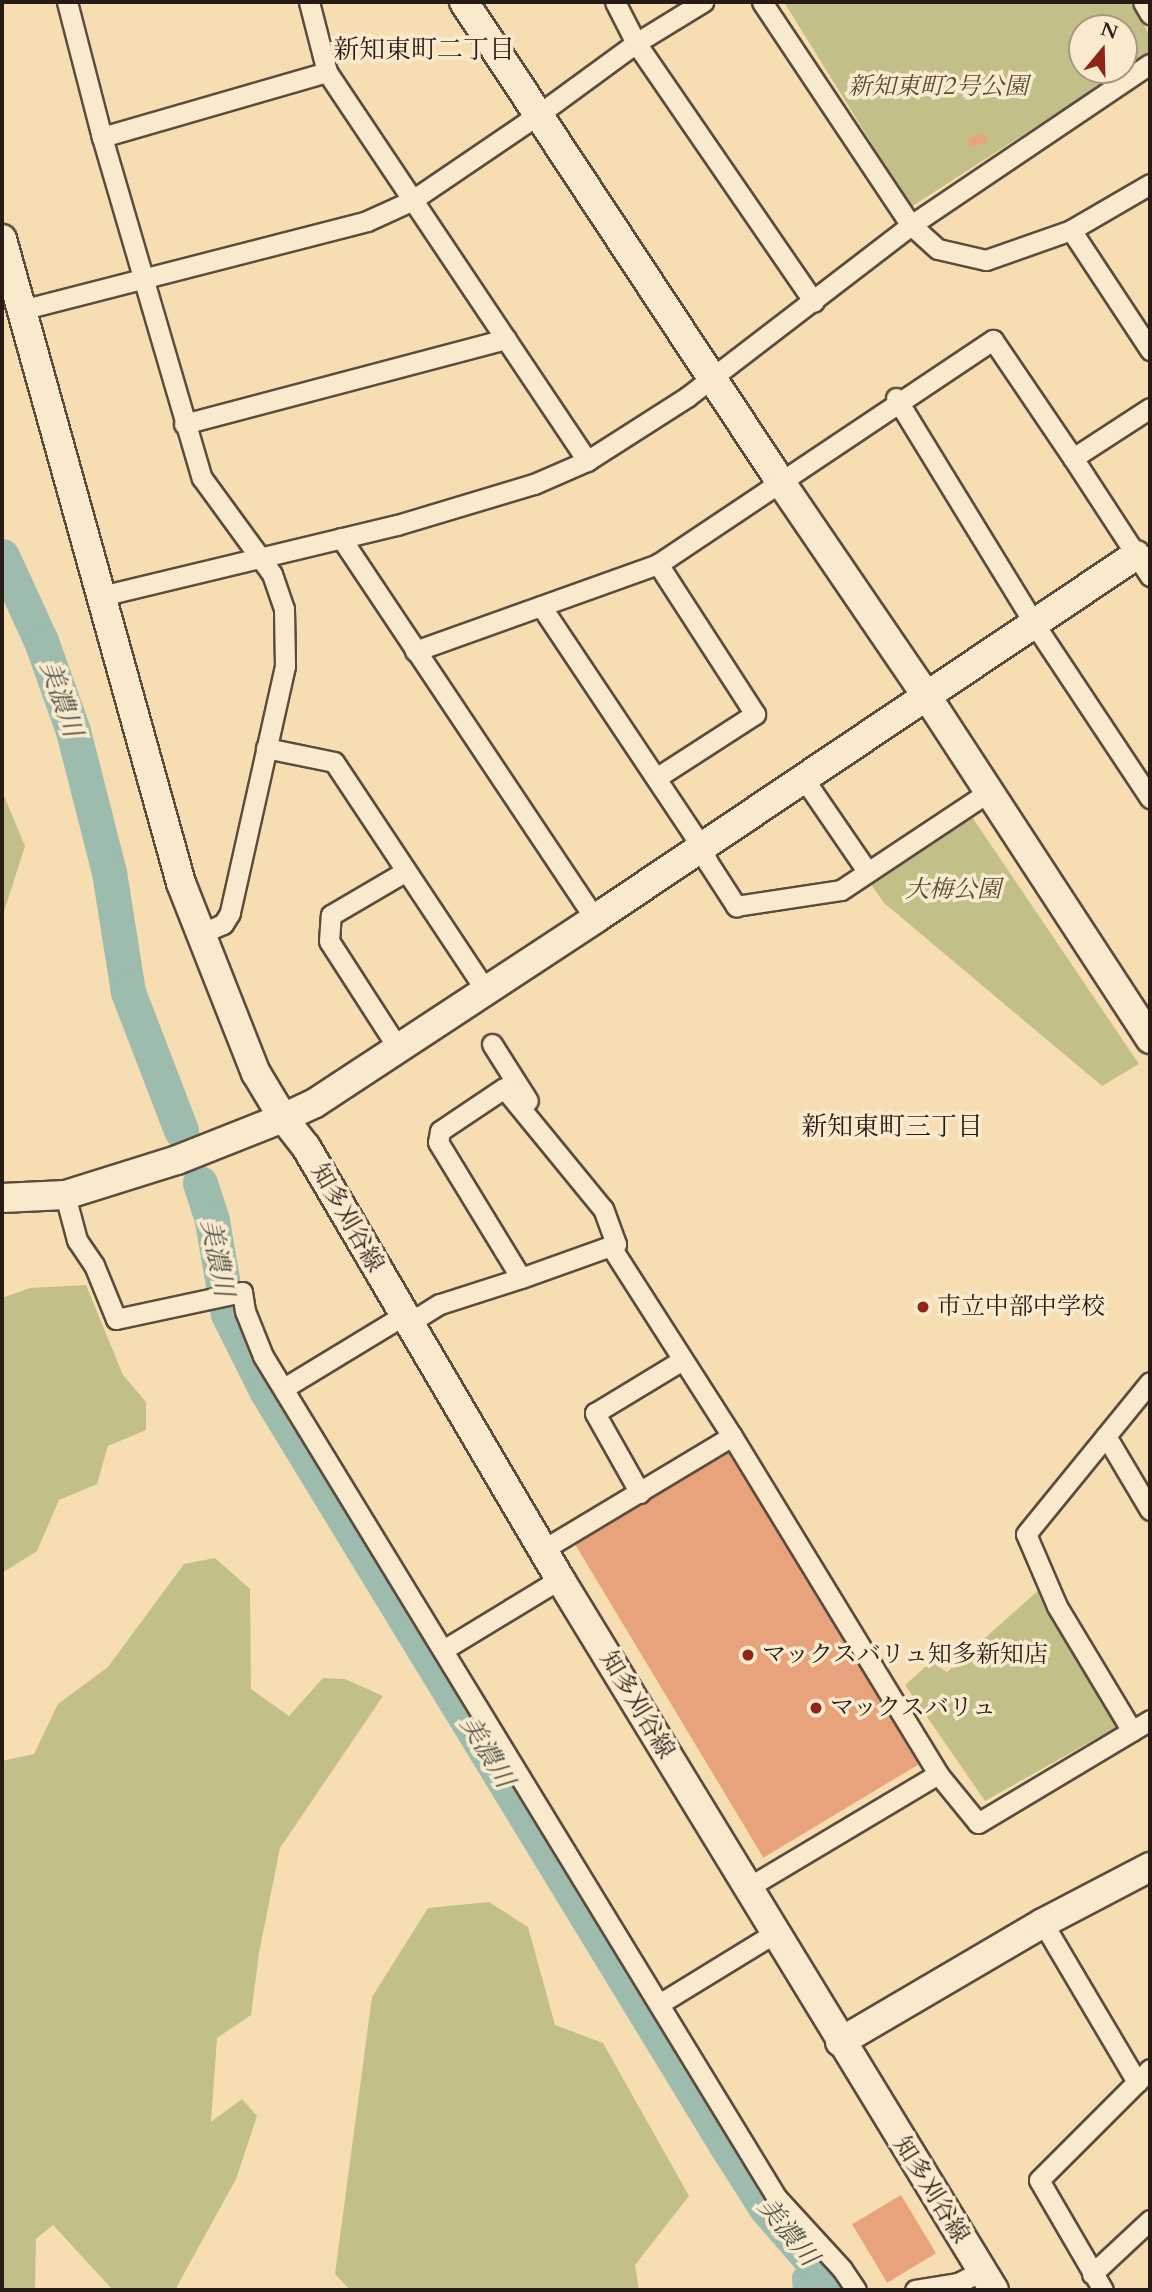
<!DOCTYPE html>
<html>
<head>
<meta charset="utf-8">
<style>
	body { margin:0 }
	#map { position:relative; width:1152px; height:2292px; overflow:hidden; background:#f6deb2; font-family:Cardo,"Noto Serif JP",serif }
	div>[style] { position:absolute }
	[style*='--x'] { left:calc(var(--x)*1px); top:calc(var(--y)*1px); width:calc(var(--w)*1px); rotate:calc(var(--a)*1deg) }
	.green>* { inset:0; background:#c2c088 }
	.canal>* { height:21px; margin:-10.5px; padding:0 10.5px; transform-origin:10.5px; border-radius:10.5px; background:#9dbcae }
	.river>* { height:35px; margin:-17.5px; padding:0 17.5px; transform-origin:17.5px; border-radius:17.5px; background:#9dbcae }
	.building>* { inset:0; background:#e8a37d; transform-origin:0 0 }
	.roads { filter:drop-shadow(2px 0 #5c4c3d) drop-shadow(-2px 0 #5c4c3d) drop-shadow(0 2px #5c4c3d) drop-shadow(0 -2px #5c4c3d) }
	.street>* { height:19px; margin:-9.5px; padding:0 9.5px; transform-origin:9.5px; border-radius:9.5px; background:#f9eacd }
	.secondary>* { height:28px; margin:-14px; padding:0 14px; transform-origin:14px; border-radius:14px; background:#f9eacd }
	.dots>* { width:19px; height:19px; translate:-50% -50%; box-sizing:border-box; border:4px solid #f9eacd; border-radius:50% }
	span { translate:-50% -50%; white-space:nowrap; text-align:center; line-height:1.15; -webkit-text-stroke:7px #f9eacd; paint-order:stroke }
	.park-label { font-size:24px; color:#564d38; font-style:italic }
	.street-label { font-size:24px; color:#281b16 }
	.poi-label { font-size:24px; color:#281b16 }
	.left { translate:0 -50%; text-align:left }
	.neighbourhood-label { font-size:26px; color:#281b16 }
	.water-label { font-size:26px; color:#51534b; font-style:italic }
	.frame { position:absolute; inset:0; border:4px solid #281b16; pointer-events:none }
	.north { position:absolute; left:1068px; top:14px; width:70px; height:70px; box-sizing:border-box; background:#f9eacd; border:2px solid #a59784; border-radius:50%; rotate:19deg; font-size:19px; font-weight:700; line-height:28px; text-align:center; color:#281b16 }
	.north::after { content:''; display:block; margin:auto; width:24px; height:32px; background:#8f2418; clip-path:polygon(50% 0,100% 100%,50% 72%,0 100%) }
</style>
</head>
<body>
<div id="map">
	<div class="green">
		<i style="clip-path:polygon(evenodd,784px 2px,1129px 2px,1150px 35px,1150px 53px,911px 207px,784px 2px,1082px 28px,1124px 28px,1124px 70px,1082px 70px,1082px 28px)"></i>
		<i style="clip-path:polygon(2px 791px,25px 846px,2px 918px)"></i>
		<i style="clip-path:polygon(970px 814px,1139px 1064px,1102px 1086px,884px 903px,868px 880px)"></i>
		<i style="clip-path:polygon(86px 1285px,123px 1375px,146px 1402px,146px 1430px,108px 1446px,97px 1484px,59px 1500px,37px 1551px,2px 1573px,2px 1298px,30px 1288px)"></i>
		<i style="clip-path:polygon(215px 1558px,250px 1589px,251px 1689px,289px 1716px,323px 1678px,345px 1679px,383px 1696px,280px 1848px,259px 1953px,251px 2015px,217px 2038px,211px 2122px,242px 2099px,257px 2116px,236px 2179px,175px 2290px,113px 2290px,53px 2225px,36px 2239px,35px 2290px,2px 2290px,2px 1761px,34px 1754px,58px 1704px,108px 1667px,184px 1564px)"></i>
		<i style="clip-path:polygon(1041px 1588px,1129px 1720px,985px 1801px,905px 1685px,931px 1662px,947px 1672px)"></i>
		<i style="clip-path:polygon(489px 1902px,528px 1927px,555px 2025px,603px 2043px,689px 2196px,635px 2265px,639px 2290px,350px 2290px,335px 2274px,372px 1997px,428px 1908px)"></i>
	</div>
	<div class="canal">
		<i style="--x:802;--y:2277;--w:13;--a:86"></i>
	</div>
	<div class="river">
		<i style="--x:2;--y:556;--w:94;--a:65.4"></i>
		<i style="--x:41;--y:641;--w:96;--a:70.4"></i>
		<i style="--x:73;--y:731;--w:146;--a:75.7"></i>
		<i style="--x:109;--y:872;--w:121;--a:81"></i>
		<i style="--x:128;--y:992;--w:148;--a:69"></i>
		<i style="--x:200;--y:1183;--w:40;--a:72"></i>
		<i style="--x:212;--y:1221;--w:94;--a:80.2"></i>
		<i style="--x:228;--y:1314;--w:87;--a:63.4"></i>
		<i style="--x:267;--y:1392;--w:882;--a:58.64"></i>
		<i style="--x:726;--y:2145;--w:75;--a:57.6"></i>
		<i style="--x:766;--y:2208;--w:108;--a:49.1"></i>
	</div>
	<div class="building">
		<i style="left:985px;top:133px;width:9px;height:19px;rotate:72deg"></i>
		<i style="left:729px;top:1449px;width:368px;height:181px;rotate:59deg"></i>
		<i style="left:901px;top:2195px;width:68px;height:57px;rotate:59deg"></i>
	</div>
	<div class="roads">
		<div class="street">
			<i style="--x:67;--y:2;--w:139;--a:75.5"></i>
			<i style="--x:102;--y:137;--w:355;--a:73.7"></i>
			<i style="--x:202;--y:478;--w:119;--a:53.9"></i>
			<i style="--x:272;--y:574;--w:37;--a:71"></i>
			<i style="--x:284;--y:609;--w:57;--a:89"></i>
			<i style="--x:285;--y:666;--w:253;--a:102.6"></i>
			<i style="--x:230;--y:913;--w:13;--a:122"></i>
			<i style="--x:223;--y:924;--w:26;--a:157"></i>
			<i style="--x:309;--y:2;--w:72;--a:75.6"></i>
			<i style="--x:327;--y:72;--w:468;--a:56.2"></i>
			<i style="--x:615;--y:2;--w:46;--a:62.9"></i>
			<i style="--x:636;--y:43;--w:314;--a:55.5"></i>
			<i style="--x:762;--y:2;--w:268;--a:56.3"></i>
			<i style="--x:911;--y:225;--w:36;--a:42"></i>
			<i style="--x:938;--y:249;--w:49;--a:12.9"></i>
			<i style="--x:986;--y:260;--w:90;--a:-19.4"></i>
			<i style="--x:1071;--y:230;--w:91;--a:-30.2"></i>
			<i style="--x:1143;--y:2;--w:14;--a:60"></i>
			<i style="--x:102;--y:137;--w:234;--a:-16.1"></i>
			<i style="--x:1071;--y:230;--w:144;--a:56.6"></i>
			<i style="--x:21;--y:310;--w:357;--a:-14.4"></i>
			<i style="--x:367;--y:221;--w:48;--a:-24.4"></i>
			<i style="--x:411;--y:201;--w:155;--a:-34.2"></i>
			<i style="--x:539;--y:114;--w:120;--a:-36.2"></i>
			<i style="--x:636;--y:43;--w:79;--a:-31.5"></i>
			<i style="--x:896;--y:398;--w:266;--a:58.5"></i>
			<i style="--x:1035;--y:625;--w:208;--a:56.4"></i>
			<i style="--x:1150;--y:408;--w:92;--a:147"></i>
			<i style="--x:1073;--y:458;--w:141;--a:56.9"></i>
			<i style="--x:184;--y:424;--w:333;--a:-14.8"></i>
			<i style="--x:341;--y:538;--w:458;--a:56.3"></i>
			<i style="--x:101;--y:596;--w:304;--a:-13.5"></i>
			<i style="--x:397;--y:525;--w:143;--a:-16.7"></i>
			<i style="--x:534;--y:484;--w:58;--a:-23.5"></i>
			<i style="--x:587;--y:461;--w:119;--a:-32.6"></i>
			<i style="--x:687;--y:397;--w:282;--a:-37.5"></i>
			<i style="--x:911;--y:225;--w:288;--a:-34"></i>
			<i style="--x:541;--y:606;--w:290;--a:56.3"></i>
			<i style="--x:702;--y:847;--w:15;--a:70"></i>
			<i style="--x:707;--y:861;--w:54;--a:57.2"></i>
			<i style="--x:736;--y:906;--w:106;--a:-8.7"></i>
			<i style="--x:841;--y:890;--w:179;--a:-33.6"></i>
			<i style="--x:415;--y:651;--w:258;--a:-19.7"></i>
			<i style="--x:658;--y:564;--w:403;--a:-33.8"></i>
			<i style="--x:993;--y:340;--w:143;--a:55.9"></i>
			<i style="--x:266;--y:748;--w:69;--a:11.6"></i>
			<i style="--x:334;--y:762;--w:273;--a:56.4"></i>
			<i style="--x:656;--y:778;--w:118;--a:-32.9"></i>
			<i style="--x:755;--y:714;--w:179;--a:-122.9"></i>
			<i style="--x:804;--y:779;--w:112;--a:55.6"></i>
			<i style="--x:492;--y:1044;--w:67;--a:57.7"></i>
			<i style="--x:398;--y:1048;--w:127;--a:-122.8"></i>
			<i style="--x:329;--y:941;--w:26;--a:-86"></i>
			<i style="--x:331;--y:915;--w:87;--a:-30.4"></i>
			<i style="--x:65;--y:1195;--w:47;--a:75.1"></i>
			<i style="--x:77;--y:1240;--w:30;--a:56"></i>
			<i style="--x:94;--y:1265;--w:58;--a:67.8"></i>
			<i style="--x:116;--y:1319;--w:129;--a:-12.1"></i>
			<i style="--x:242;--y:1292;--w:19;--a:81"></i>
			<i style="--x:245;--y:1311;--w:48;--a:68.2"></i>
			<i style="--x:263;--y:1356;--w:986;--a:58.6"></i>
			<i style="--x:777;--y:2198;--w:96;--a:47.5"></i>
			<i style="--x:842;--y:2269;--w:25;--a:56"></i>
			<i style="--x:611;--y:1247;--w:224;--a:57.4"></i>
			<i style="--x:732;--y:1436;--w:396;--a:58.6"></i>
			<i style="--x:938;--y:1774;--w:63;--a:50.8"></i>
			<i style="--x:978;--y:1823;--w:200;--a:-30.9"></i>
			<i style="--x:409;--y:1323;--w:36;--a:-32"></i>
			<i style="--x:440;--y:1304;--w:85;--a:-17.8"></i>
			<i style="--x:521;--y:1278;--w:101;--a:-19.7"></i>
			<i style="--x:616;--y:1244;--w:37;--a:-110"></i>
			<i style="--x:603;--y:1209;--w:156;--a:-129.3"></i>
			<i style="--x:504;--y:1088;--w:77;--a:146.1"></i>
			<i style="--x:440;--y:1131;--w:11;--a:100"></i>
			<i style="--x:438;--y:1142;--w:159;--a:58.6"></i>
			<i style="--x:284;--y:1388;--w:140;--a:-31.3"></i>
			<i style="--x:1106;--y:1436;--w:86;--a:59.3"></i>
			<i style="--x:640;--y:1493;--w:92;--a:-119.4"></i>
			<i style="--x:595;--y:1413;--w:102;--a:-31.3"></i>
			<i style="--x:544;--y:1549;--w:219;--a:-31"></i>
			<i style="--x:443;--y:1650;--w:137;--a:-31.3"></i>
			<i style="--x:1132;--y:1731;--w:146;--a:-121"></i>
			<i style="--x:1057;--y:1606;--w:78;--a:-113.3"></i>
			<i style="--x:1026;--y:1534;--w:196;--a:-50.8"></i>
			<i style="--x:747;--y:1888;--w:222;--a:-30.8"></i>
			<i style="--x:1043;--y:1923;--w:185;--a:59.4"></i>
			<i style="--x:659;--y:2004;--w:136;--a:-31.5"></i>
			<i style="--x:1092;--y:2274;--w:79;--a:-43"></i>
			<i style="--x:915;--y:2290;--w:44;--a:-9.2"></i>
			<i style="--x:958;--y:2283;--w:27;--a:-27"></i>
			<i style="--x:1103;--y:2290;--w:127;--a:-120.2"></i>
			<i style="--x:1039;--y:2180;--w:157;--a:-45"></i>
		</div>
		<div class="secondary">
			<i style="--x:464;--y:2;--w:577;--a:56.59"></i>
			<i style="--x:782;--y:484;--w:259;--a:55.7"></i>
			<i style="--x:928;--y:698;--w:407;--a:56.9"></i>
			<i style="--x:2;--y:239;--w:668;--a:74.47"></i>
			<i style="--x:181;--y:883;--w:204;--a:68.5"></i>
			<i style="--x:256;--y:1073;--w:52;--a:59"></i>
			<i style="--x:283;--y:1118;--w:114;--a:158.4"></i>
			<i style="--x:177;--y:1160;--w:117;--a:162.6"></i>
			<i style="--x:65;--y:1195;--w:63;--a:177.3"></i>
			<i style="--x:840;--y:2042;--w:235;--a:-30.4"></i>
			<i style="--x:1043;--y:1923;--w:121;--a:-27.6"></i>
			<i style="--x:994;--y:2290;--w:833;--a:-121.4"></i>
			<i style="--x:560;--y:1579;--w:501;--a:-120.45"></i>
			<i style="--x:306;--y:1147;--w:37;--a:-128"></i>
			<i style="--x:283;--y:1118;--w:35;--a:-25"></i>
			<i style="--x:315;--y:1103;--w:335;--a:-33.3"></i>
			<i style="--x:595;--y:919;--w:652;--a:-33.93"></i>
		</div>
	</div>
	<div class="dots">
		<i style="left:923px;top:1307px;background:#8f2418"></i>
		<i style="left:748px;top:1655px;background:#8f2418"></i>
		<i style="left:816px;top:1708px;background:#8f2418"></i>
	</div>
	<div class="park-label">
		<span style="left:938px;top:87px">新知東町2号公園</span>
		<span style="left:953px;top:890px">大梅公園</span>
	</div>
	<div class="street-label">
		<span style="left:347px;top:1218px;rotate:60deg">知多刈谷線</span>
		<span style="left:637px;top:1705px;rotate:59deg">知多刈谷線</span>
		<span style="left:931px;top:2190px;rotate:58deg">知多刈谷線</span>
	</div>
	<div class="poi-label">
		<span class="left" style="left:937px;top:1307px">市立中部中学校</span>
		<span class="left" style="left:762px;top:1655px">マックスバリュ知多新知店</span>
		<span class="left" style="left:830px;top:1708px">マックスバリュ</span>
	</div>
	<div class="neighbourhood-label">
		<span style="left:424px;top:50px">新知東町二丁目</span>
		<span style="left:892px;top:1127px">新知東町三丁目</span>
	</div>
	<div class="water-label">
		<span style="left:61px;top:699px;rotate:71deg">美濃川</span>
		<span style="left:217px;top:1258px;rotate:79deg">美濃川</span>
		<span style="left:487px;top:1752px;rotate:59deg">美濃川</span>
		<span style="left:788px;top:2232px;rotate:51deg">美濃川</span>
	</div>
	<div class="frame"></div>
	<div class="north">N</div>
</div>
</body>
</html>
